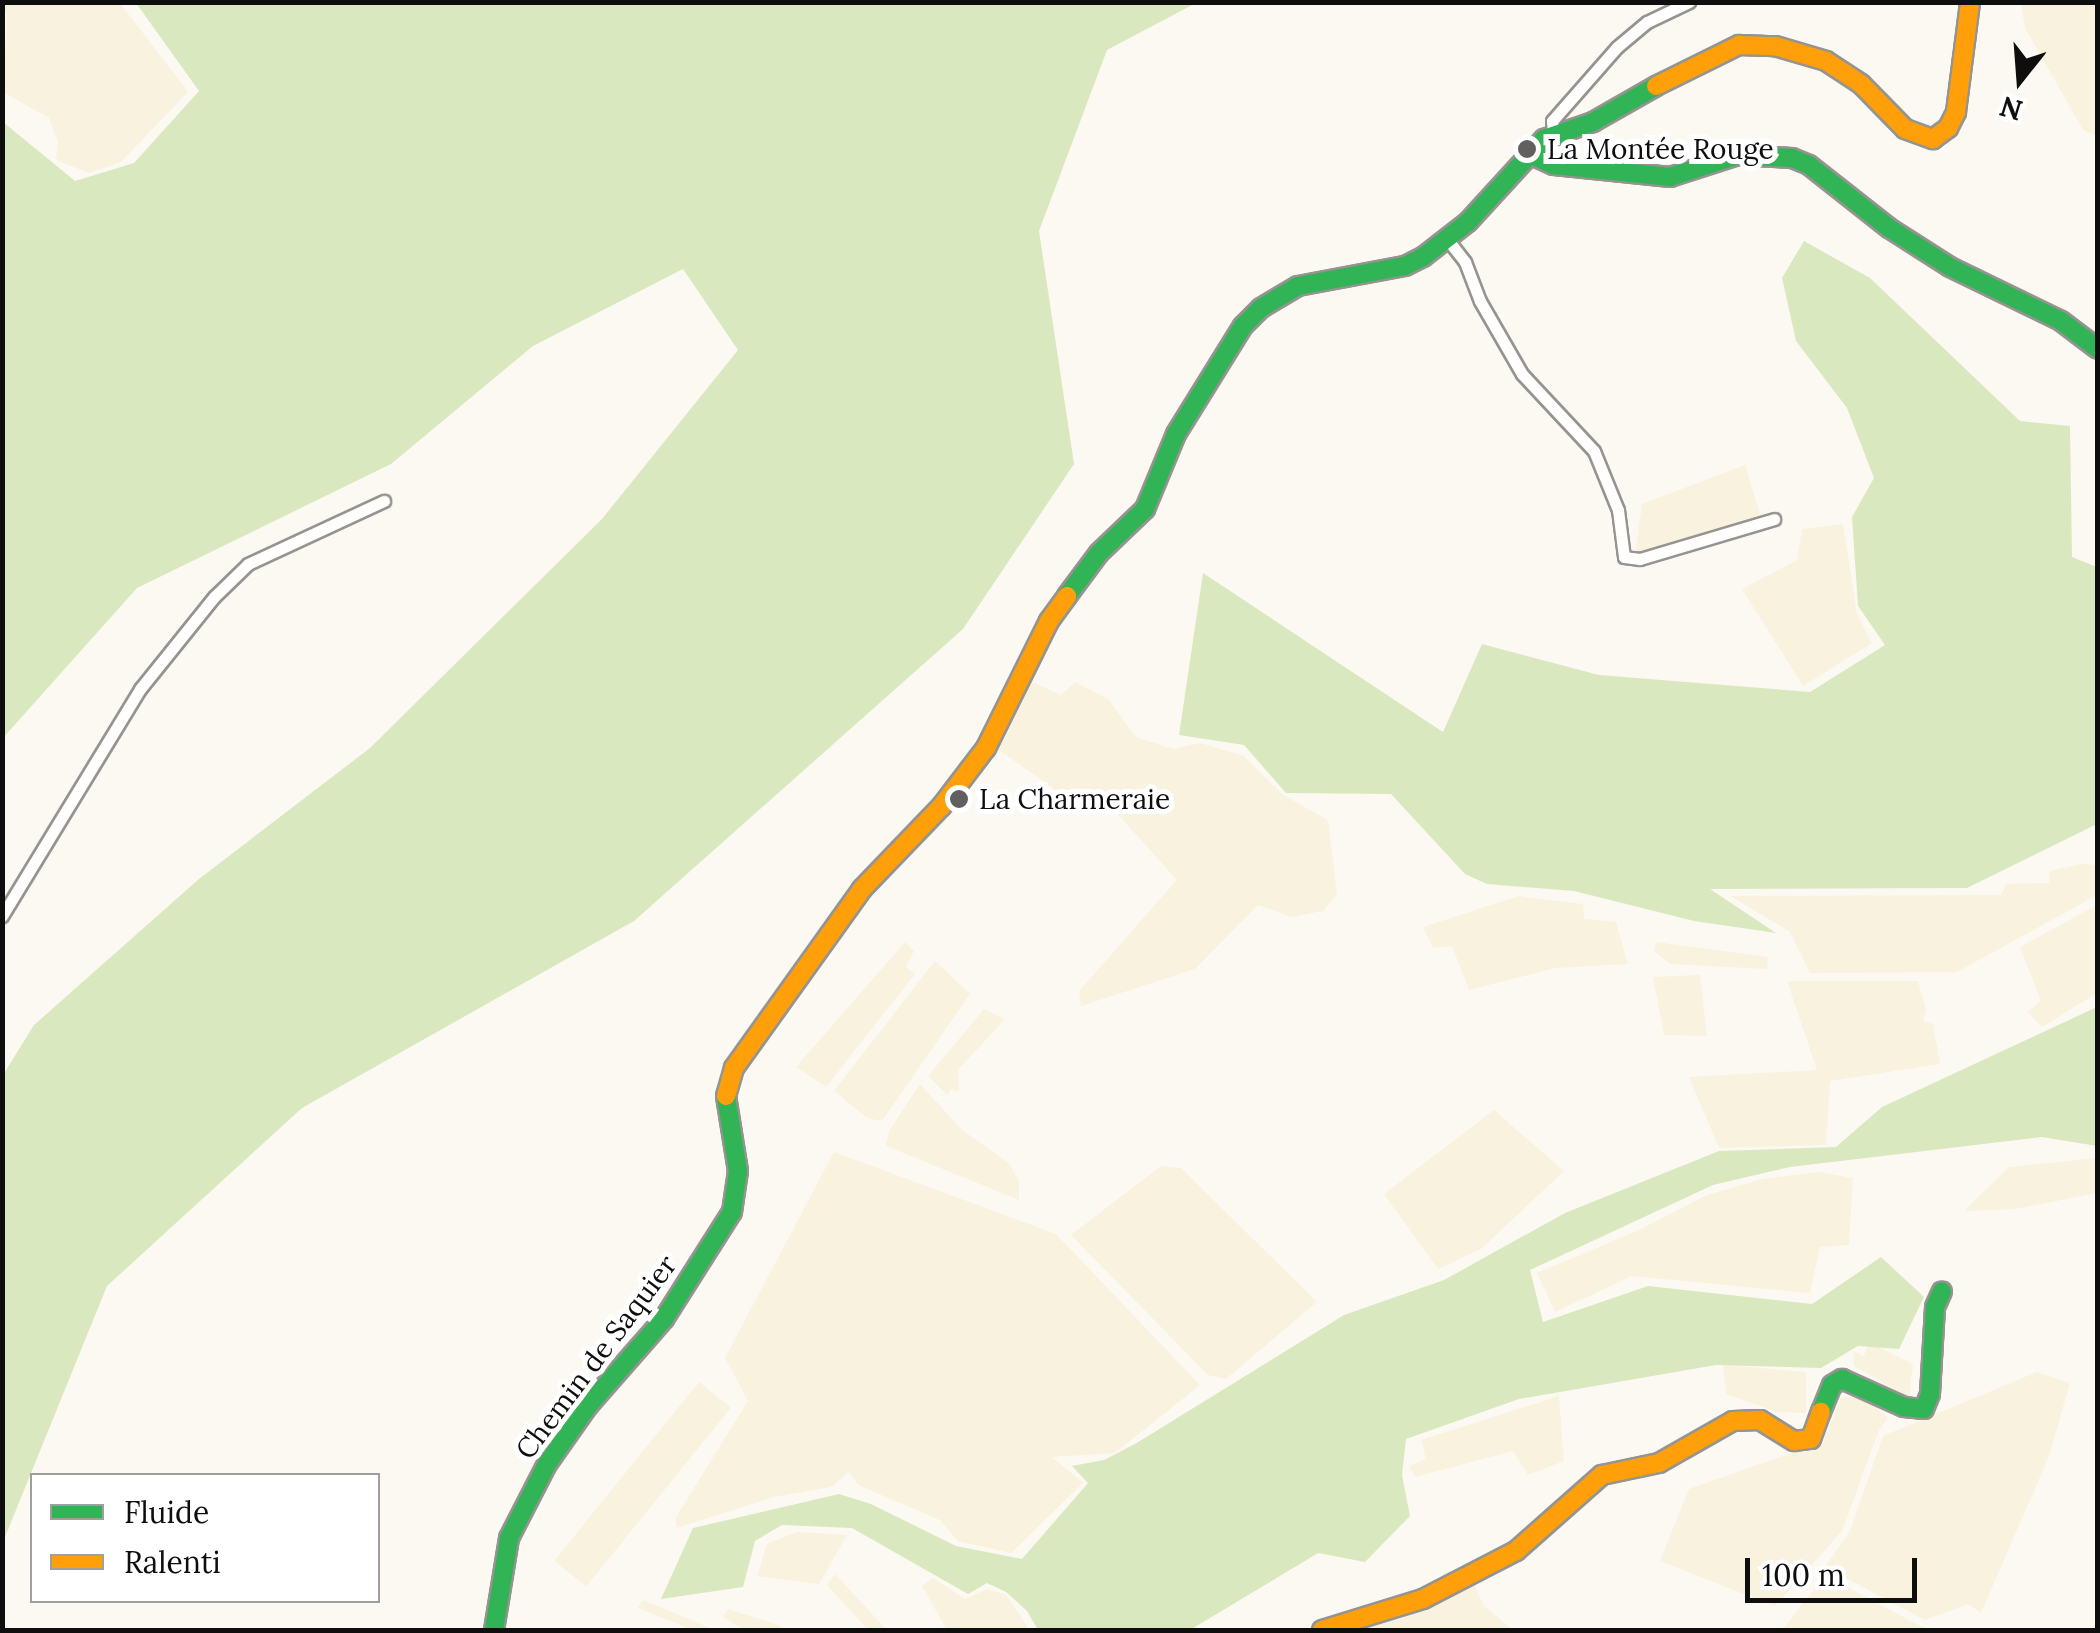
<!DOCTYPE html>
<html>
<head>
<meta charset="utf-8">
<style>
	body { margin:0 }
	#map { position:relative; width:2100px; height:1633px; overflow:hidden; background:#fcf9f2; font-family:Lora,serif }
	div>[style] { position:absolute }
	[style*='--x'] { left:calc(var(--x)*1px); top:calc(var(--y)*1px); width:calc(var(--w)*1px); rotate:calc(var(--a)*1deg) }
	.farmland>* { inset:0; background:#f8f2df; transform-origin:0 0 }
	.forest>* { inset:0; background:#dae8c0 }
	.roads { filter:drop-shadow(2px 0 #959491) drop-shadow(-2px 0 #959491) drop-shadow(0 2px #959491) drop-shadow(0 -2px #959491) }
	.street>* { height:11px; margin:-5.5px; padding:0 5.5px; transform-origin:5.5px; border-radius:5.5px; background:#fffefd }
	.fast>* { height:18px; margin:-9px; padding:0 9px; transform-origin:9px; border-radius:9px; background:#30b455 }
	.slow>* { height:18px; margin:-9px; padding:0 9px; transform-origin:9px; border-radius:9px; background:#ff9f0a }
	.dots>* { width:28px; height:28px; translate:-50% -50%; box-sizing:border-box; border:5px solid #fff; border-radius:50% }
	span { translate:-50% -50%; white-space:nowrap; text-align:center; line-height:1.15; -webkit-text-stroke:10px #fff; paint-order:stroke }
	.poi-label { font-size:28px; color:#0e0e0e }
	.left { translate:0 -50%; text-align:left }
	.street-label { font-size:28px; color:#0e0e0e }
	.frame { position:absolute; inset:0; border:5px solid #0e0e0e; pointer-events:none }
	.legend { position:absolute; left:30px; top:1473px; width:350px; height:130px; box-sizing:border-box; background:#fff; border:2px solid #9f9f9f; margin:0; padding:12px 18px; list-style:none; font-size:30px; color:#0e0e0e }
	.legend li { display:flex; align-items:center; gap:20px; height:50px }
	.legend b { width:50px; border:2px solid #9f9f9f }
	.north { position:absolute; left:1970px; top:30px; width:100px; height:100px; -webkit-text-stroke:8px #fff; paint-order:stroke; rotate:197deg; font-size:28px; font-weight:700; line-height:40px; text-align:center; color:#0e0e0e }
	.north::after { content:''; display:block; margin:auto; width:35px; height:45px; background:#0e0e0e; clip-path:polygon(50% 0,100% 100%,50% 72%,0 100%) }
	.scale { position:absolute; left:1745px; top:1558px; width:172px; height:45px; box-sizing:border-box; border:5px solid #0e0e0e; border-top:0; padding-left:12px; font-size:30px; line-height:35px; white-space:nowrap; color:#0e0e0e; -webkit-text-stroke:8px #fff; paint-order:stroke }
</style>
</head>
<body>
<div id="map">
	<div class="farmland">
		<i style="clip-path:polygon(2px 3px,120px 3px,188px 92px,121px 162px,89px 173px,56px 160px,58px 142px,49px 118px,3px 92px,7px 15px)"></i>
		<i style="clip-path:polygon(2021px 3px,2097px 3px,2097px 136px,2083px 130px,2025px 28px)"></i>
		<i style="clip-path:polygon(1745px 465px,1761px 518px,1635px 555px,1642px 504px)"></i>
		<i style="clip-path:polygon(1843px 524px,1857px 614px,1872px 643px,1803px 686px,1742px 589px,1797px 560px,1802px 529px)"></i>
		<i style="clip-path:polygon(1032px 682px,1061px 695px,1075px 682px,1108px 699px,1136px 737px,1173px 749px,1200px 743px,1244px 756px,1283px 795px,1328px 820px,1337px 894px,1323px 911px,1291px 917px,1258px 905px,1195px 969px,1081px 1006px,1079px 991px,1177px 880px,1104px 799px,1075px 804px,999px 750px)"></i>
		<i style="clip-path:polygon(2082px 864px,2097px 865px,2097px 895px,1957px 972px,1810px 973px,1789px 931px,1730px 896px,2001px 895px,2006px 884px,2049px 883px,2050px 871px)"></i>
		<i style="clip-path:polygon(1519px 896px,1583px 904px,1584px 919px,1616px 922px,1628px 964px,1555px 968px,1469px 990px,1452px 946px,1433px 948px,1423px 927px)"></i>
		<i style="clip-path:polygon(2097px 905px,2097px 993px,2042px 1027px,2027px 1012px,2041px 1001px,2020px 947px)"></i>
		<i style="clip-path:polygon(905px 942px,914px 951px,906px 967px,915px 974px,826px 1087px,796px 1067px)"></i>
		<i style="clip-path:polygon(1656px 942px,1768px 957px,1767px 969px,1670px 964px,1654px 951px)"></i>
		<i style="clip-path:polygon(935px 961px,970px 994px,882px 1121px,867px 1118px,834px 1091px)"></i>
		<i style="clip-path:polygon(1700px 975px,1707px 1036px,1664px 1035px,1653px 977px)"></i>
		<i style="clip-path:polygon(1787px 981px,1918px 981px,1926px 1010px,1923px 1021px,1933px 1024px,1940px 1064px,1830px 1081px,1826px 1145px,1719px 1148px,1689px 1077px,1817px 1070px)"></i>
		<i style="clip-path:polygon(984px 1009px,1005px 1019px,958px 1070px,959px 1091px,952px 1089px,947px 1095px,928px 1076px)"></i>
		<i style="clip-path:polygon(920px 1084px,962px 1130px,1009px 1163px,1019px 1182px,1019px 1200px,886px 1146px,889px 1131px)"></i>
		<i style="clip-path:polygon(1494px 1110px,1564px 1171px,1481px 1249px,1438px 1269px,1384px 1194px)"></i>
		<i style="clip-path:polygon(834px 1152px,1056px 1234px,1200px 1385px,1115px 1453px,1052px 1457px,1083px 1483px,1011px 1553px,958px 1541px,940px 1520px,858px 1485px,849px 1472px,831px 1487px,774px 1497px,676px 1528px,676px 1517px,748px 1401px,725px 1358px)"></i>
		<i style="clip-path:polygon(2097px 1158px,2097px 1193px,2015px 1209px,1964px 1211px,2009px 1167px)"></i>
		<i style="clip-path:polygon(1161px 1166px,1181px 1168px,1317px 1302px,1226px 1379px,1208px 1375px,1071px 1235px)"></i>
		<i style="clip-path:polygon(1818px 1172px,1853px 1178px,1849px 1245px,1820px 1247px,1810px 1293px,1632px 1276px,1555px 1312px,1537px 1273px,1637px 1231px,1707px 1195px,1762px 1179px)"></i>
		<i style="clip-path:polygon(1868px 1342px,1913px 1364px,1909px 1398px,1854px 1366px,1853px 1351px,1864px 1356px)"></i>
		<i style="clip-path:polygon(1723px 1365px,1806px 1372px,1806px 1413px,1777px 1412px,1726px 1394px)"></i>
		<i style="clip-path:polygon(2037px 1372px,2070px 1383px,2049px 1456px,1981px 1613px,1968px 1604px,1925px 1620px,1825px 1567px,1850px 1531px,1883px 1436px)"></i>
		<i style="left:699px;top:1382px;width:41px;height:230px;rotate:39deg"></i>
		<i style="clip-path:polygon(1559px 1396px,1564px 1461px,1528px 1475px,1513px 1451px,1415px 1477px,1409px 1466px,1426px 1459px,1421px 1440px)"></i>
		<i style="clip-path:polygon(1863px 1396px,1888px 1418px,1879px 1430px,1842px 1531px,1775px 1606px,1660px 1561px,1689px 1489px,1823px 1442px,1841px 1398px)"></i>
		<i style="clip-path:polygon(797px 1532px,847px 1535px,819px 1584px,757px 1576px,767px 1544px)"></i>
		<i style="clip-path:polygon(1821px 1573px,1924px 1628px,1922px 1630px,1782px 1630px,1815px 1588px)"></i>
		<i style="clip-path:polygon(835px 1574px,887px 1630px,868px 1630px,827px 1585px)"></i>
		<i style="clip-path:polygon(933px 1578px,965px 1599px,987px 1589px,1006px 1595px,1030px 1630px,947px 1630px,922px 1586px)"></i>
		<i style="clip-path:polygon(1473px 1582px,1484px 1606px,1513px 1630px,1357px 1630px,1400px 1619px)"></i>
		<i style="clip-path:polygon(643px 1600px,684px 1617px,714px 1630px,692px 1630px,638px 1608px)"></i>
		<i style="clip-path:polygon(728px 1609px,779px 1625px,786px 1630px,744px 1630px,723px 1617px)"></i>
	</div>
	<div class="forest">
		<i style="clip-path:polygon(209px 3px,1196px 3px,1107px 50px,1039px 231px,1074px 464px,963px 629px,634px 921px,302px 1108px,107px 1286px,3px 1542px,3px 1075px,34px 1025px,199px 879px,370px 748px,602px 519px,738px 350px,683px 269px,533px 346px,391px 464px,137px 588px,3px 738px,3px 122px,75px 181px,134px 163px,199px 91px,136px 3px)"></i>
		<i style="clip-path:polygon(1804px 241px,1870px 278px,2020px 421px,2070px 426px,2072px 557px,2097px 567px,2097px 824px,1967px 888px,1710px 889px,1776px 933px,1694px 921px,1574px 891px,1487px 884px,1465px 874px,1391px 794px,1286px 793px,1244px 745px,1179px 735px,1203px 573px,1443px 732px,1482px 644px,1599px 675px,1810px 692px,1885px 645px,1858px 606px,1852px 517px,1874px 478px,1847px 408px,1796px 341px,1782px 278px)"></i>
		<i style="clip-path:polygon(2097px 1007px,2097px 1146px,2042px 1137px,1790px 1167px,1713px 1185px,1530px 1270px,1543px 1322px,1648px 1286px,1812px 1304px,1881px 1257px,1924px 1297px,1899px 1349px,1858px 1346px,1821px 1368px,1716px 1365px,1519px 1399px,1406px 1439px,1402px 1475px,1410px 1516px,1365px 1562px,1318px 1553px,1190px 1630px,1038px 1630px,1027px 1611px,1006px 1592px,987px 1583px,968px 1594px,852px 1528px,782px 1525px,755px 1541px,743px 1587px,661px 1599px,693px 1528px,839px 1494px,871px 1504px,956px 1546px,1022px 1559px,1088px 1483px,1072px 1466px,1104px 1460px,1135px 1444px,1344px 1315px,1444px 1280px,1565px 1213px,1719px 1151px,1836px 1147px,1882px 1107px)"></i>
	</div>
	<div class="roads">
		<div class="street">
			<i style="--x:1553;--y:134;--w:13;--a:-94"></i>
			<i style="--x:1552;--y:121;--w:98;--a:-48.7"></i>
			<i style="--x:1617;--y:47;--w:39;--a:-40"></i>
			<i style="--x:1647;--y:22;--w:47;--a:-25.5"></i>
			<i style="--x:1448;--y:240;--w:28;--a:52"></i>
			<i style="--x:1465;--y:262;--w:42;--a:69"></i>
			<i style="--x:1480;--y:301;--w:84;--a:60.1"></i>
			<i style="--x:1522;--y:374;--w:105;--a:46.9"></i>
			<i style="--x:1594;--y:451;--w:64;--a:67.9"></i>
			<i style="--x:1618;--y:510;--w:47;--a:82.7"></i>
			<i style="--x:1624;--y:557;--w:16;--a:7"></i>
			<i style="--x:1640;--y:559;--w:140;--a:-16.6"></i>
			<i style="--x:2;--y:916;--w:266;--a:-58.7"></i>
			<i style="--x:140;--y:689;--w:118;--a:-51.2"></i>
			<i style="--x:214;--y:597;--w:47;--a:-44.1"></i>
			<i style="--x:248;--y:564;--w:150;--a:-24.9"></i>
		</div>
		<div class="fast">
			<i style="--x:1530;--y:154;--w:26;--a:25"></i>
			<i style="--x:1554;--y:165;--w:117;--a:5.9"></i>
			<i style="--x:1670;--y:177;--w:71;--a:-17.9"></i>
			<i style="--x:1738;--y:155;--w:54;--a:3.2"></i>
			<i style="--x:1792;--y:158;--w:18;--a:22"></i>
			<i style="--x:1809;--y:165;--w:102;--a:38.2"></i>
			<i style="--x:1889;--y:228;--w:72;--a:32.6"></i>
			<i style="--x:1950;--y:267;--w:123;--a:25.9"></i>
			<i style="--x:2061;--y:321;--w:46;--a:37.1"></i>
			<i style="--x:1067;--y:596;--w:54;--a:-53.3"></i>
			<i style="--x:1099;--y:553;--w:64;--a:-43.7"></i>
			<i style="--x:1145;--y:509;--w:81;--a:-67.5"></i>
			<i style="--x:1176;--y:434;--w:127;--a:-58.2"></i>
			<i style="--x:1243;--y:326;--w:25;--a:-45"></i>
			<i style="--x:1261;--y:308;--w:43;--a:-30.7"></i>
			<i style="--x:1298;--y:286;--w:109;--a:-10.6"></i>
			<i style="--x:1405;--y:266;--w:20;--a:-27"></i>
			<i style="--x:1423;--y:257;--w:57;--a:-37.9"></i>
			<i style="--x:1468;--y:222;--w:113;--a:-47.5"></i>
			<i style="--x:1544;--y:139;--w:52;--a:-19.1"></i>
			<i style="--x:1593;--y:122;--w:73;--a:-29.7"></i>
			<i style="--x:1821;--y:1412;--w:29;--a:-68"></i>
			<i style="--x:1832;--y:1385;--w:12;--a:-31"></i>
			<i style="--x:1842;--y:1379;--w:68;--a:24.3"></i>
			<i style="--x:1904;--y:1407;--w:20;--a:6"></i>
			<i style="--x:1924;--y:1409;--w:16;--a:-68"></i>
			<i style="--x:1930;--y:1394;--w:87;--a:-86.7"></i>
			<i style="--x:1935;--y:1307;--w:17;--a:-66"></i>
			<i style="--x:494;--y:1630;--w:93;--a:-80.7"></i>
			<i style="--x:509;--y:1538;--w:83;--a:-62.8"></i>
			<i style="--x:547;--y:1464;--w:70;--a:-54.9"></i>
			<i style="--x:587;--y:1407;--w:117;--a:-48.8"></i>
			<i style="--x:664;--y:1319;--w:127;--a:-57.6"></i>
			<i style="--x:732;--y:1212;--w:41;--a:-81.7"></i>
			<i style="--x:738;--y:1171;--w:76;--a:-99.1"></i>
		</div>
		<div class="slow">
			<i style="--x:1656;--y:86;--w:93;--a:-26.3"></i>
			<i style="--x:1739;--y:45;--w:36;--a:2"></i>
			<i style="--x:1775;--y:46;--w:53;--a:16.4"></i>
			<i style="--x:1826;--y:61;--w:42;--a:33.3"></i>
			<i style="--x:1861;--y:84;--w:63;--a:45.6"></i>
			<i style="--x:1905;--y:129;--w:30;--a:20"></i>
			<i style="--x:1933;--y:139;--w:19;--a:-36"></i>
			<i style="--x:1948;--y:128;--w:18;--a:-63"></i>
			<i style="--x:1956;--y:112;--w:111;--a:-82.7"></i>
			<i style="--x:726;--y:1096;--w:29;--a:-74"></i>
			<i style="--x:734;--y:1068;--w:220;--a:-54.4"></i>
			<i style="--x:862;--y:889;--w:114;--a:-46.1"></i>
			<i style="--x:941;--y:807;--w:74;--a:-52.7"></i>
			<i style="--x:986;--y:748;--w:142;--a:-63.6"></i>
			<i style="--x:1049;--y:621;--w:31;--a:-54"></i>
			<i style="--x:1322;--y:1630;--w:106;--a:-17.1"></i>
			<i style="--x:1423;--y:1599;--w:105;--a:-27.3"></i>
			<i style="--x:1516;--y:1551;--w:115;--a:-41.5"></i>
			<i style="--x:1602;--y:1475;--w:58;--a:-11.9"></i>
			<i style="--x:1659;--y:1463;--w:85;--a:-29.6"></i>
			<i style="--x:1733;--y:1421;--w:27;--a:-2"></i>
			<i style="--x:1760;--y:1420;--w:40;--a:32"></i>
			<i style="--x:1794;--y:1441;--w:17;--a:-7"></i>
			<i style="--x:1811;--y:1439;--w:29;--a:-70"></i>
		</div>
	</div>
	<div class="dots">
		<i style="left:1527px;top:149px;background:#61605e"></i>
		<i style="left:959px;top:799px;background:#61605e"></i>
	</div>
	<div class="poi-label">
		<span class="left" style="left:1547px;top:149px">La Montée Rouge</span>
		<span class="left" style="left:979px;top:799px">La Charmeraie</span>
	</div>
	<div class="street-label">
		<span style="left:596px;top:1357px;rotate:-53deg">Chemin de Saquier</span>
	</div>
	<div class="frame"></div>
	<ul class="legend">
	<li><b style="height:12px;background:#30b455"></b>Fluide</li>
	<li><b style="height:12px;background:#ff9f0a"></b>Ralenti</li>
	</ul>
	<div class="north">N</div>
	<div class="scale">100 m</div>
</div>
</body>
</html>
